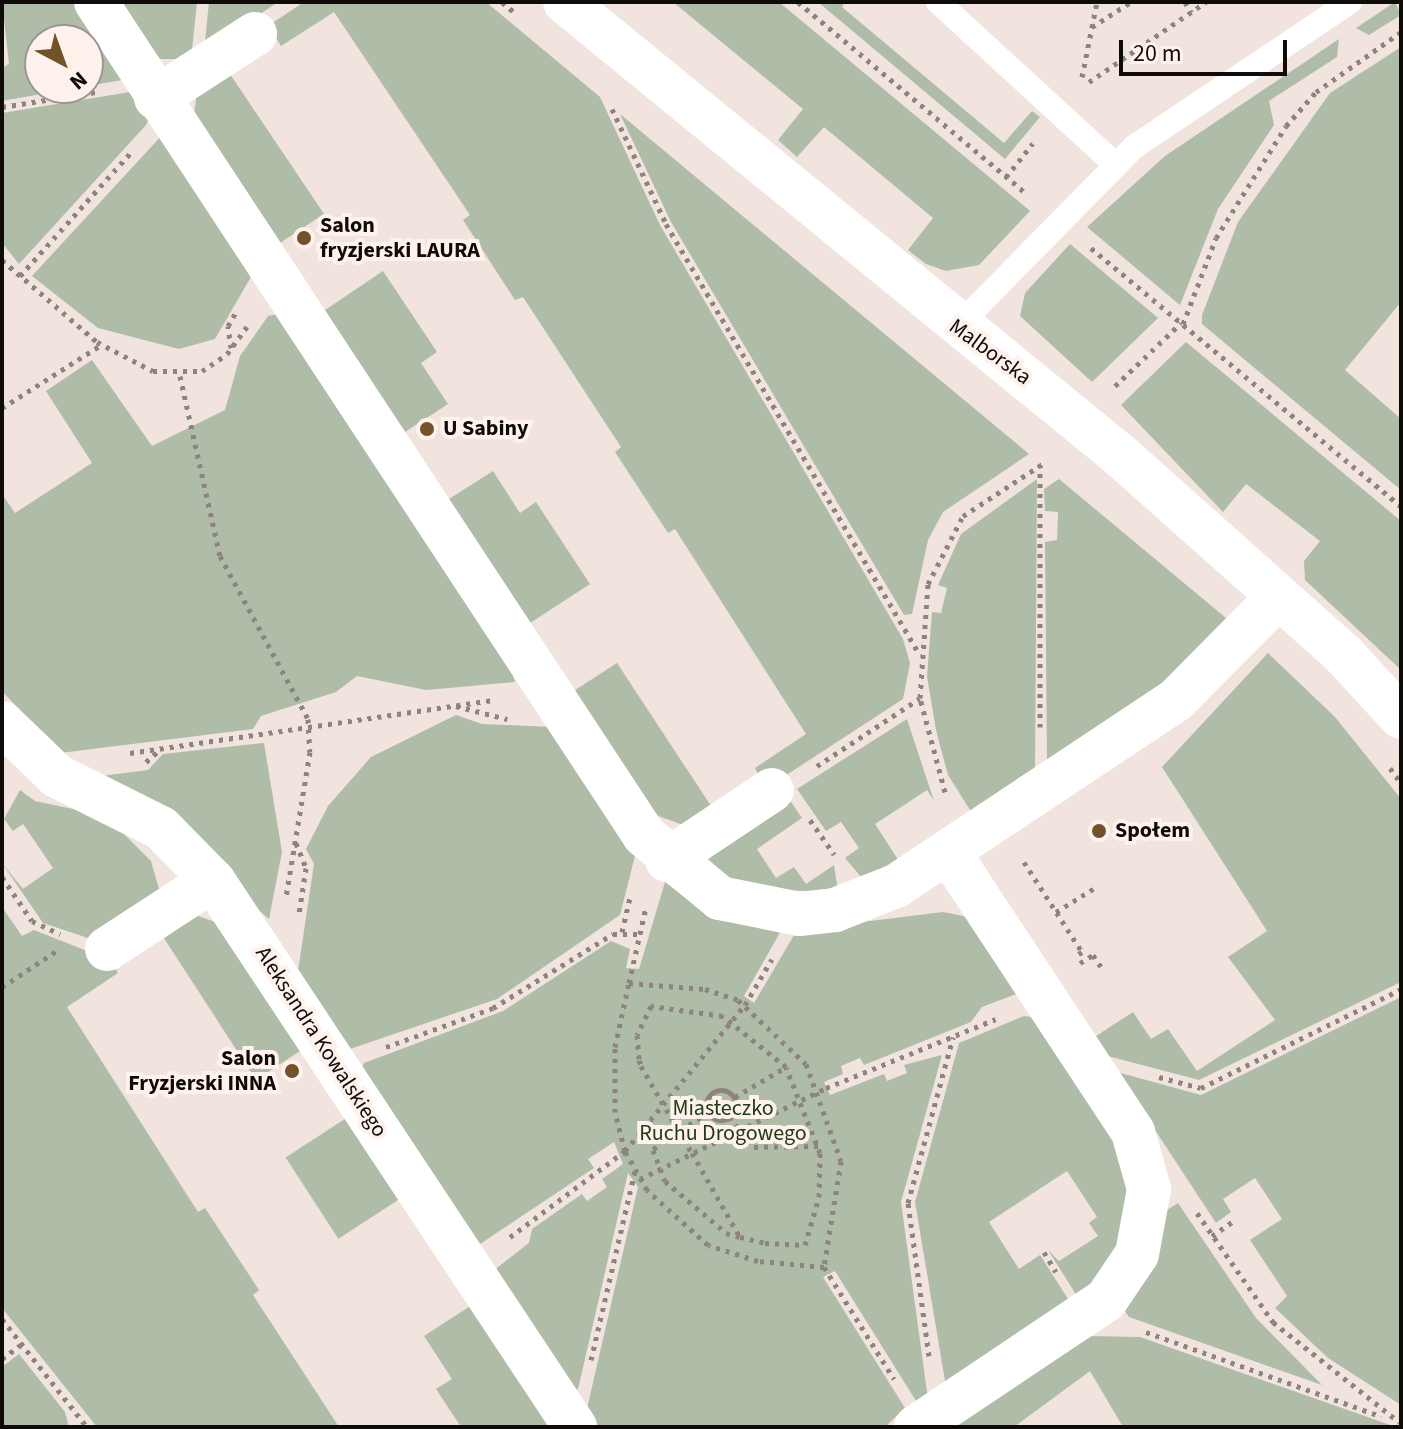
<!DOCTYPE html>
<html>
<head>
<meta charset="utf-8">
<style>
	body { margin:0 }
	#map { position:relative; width:1403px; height:1429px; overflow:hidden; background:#f1e4de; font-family:"Source Sans 3",sans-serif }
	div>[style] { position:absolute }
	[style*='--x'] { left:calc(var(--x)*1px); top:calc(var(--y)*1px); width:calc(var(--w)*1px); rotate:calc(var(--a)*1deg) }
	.green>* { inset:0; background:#aebca8; transform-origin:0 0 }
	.path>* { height:5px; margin-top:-2.5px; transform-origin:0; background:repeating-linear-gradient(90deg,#8d847f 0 4px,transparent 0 10px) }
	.path>.ring { margin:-2.5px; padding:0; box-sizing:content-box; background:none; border:5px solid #8d847f; border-radius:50% }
	.service>* { height:24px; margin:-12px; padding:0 12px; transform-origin:12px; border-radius:12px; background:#fff }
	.minor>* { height:44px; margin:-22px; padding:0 22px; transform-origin:22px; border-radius:22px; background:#fff }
	.dots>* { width:22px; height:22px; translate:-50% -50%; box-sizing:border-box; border:4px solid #fff1eb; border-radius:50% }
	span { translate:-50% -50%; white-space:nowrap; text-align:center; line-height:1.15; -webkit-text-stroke:8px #fff1eb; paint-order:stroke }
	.poi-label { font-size:22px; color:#0f0b09; font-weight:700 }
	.left { translate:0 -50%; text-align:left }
	.right { translate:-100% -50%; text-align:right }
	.street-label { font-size:22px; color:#0f0b09 }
	.park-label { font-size:22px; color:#213b15 }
	.frame { position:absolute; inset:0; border:4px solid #0f0b09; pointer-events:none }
	.north { position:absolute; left:24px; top:24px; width:80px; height:80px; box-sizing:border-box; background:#fff1eb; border:2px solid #9f9591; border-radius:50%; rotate:139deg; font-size:22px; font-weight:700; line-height:32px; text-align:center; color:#0f0b09 }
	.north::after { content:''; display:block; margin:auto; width:28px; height:36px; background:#725228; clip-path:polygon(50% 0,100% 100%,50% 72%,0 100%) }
	.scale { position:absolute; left:1119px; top:40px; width:168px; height:36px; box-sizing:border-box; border:4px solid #0f0b09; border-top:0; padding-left:10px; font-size:24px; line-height:28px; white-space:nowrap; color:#0f0b09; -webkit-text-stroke:6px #fff1eb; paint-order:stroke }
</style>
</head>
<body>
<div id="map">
	<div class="green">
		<i style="clip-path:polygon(2px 2px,78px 2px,128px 79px,88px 86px,88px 40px,40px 40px,40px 88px,76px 88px,2px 101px,2px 68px,9px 64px)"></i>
		<i style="clip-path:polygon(118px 2px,197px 2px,191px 59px,159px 59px)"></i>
		<i style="clip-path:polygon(209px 2px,278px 2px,204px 51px)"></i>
		<i style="clip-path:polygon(304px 2px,486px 2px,600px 97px,660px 225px,903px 639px,910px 663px,903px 699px,788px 774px,758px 774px,755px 768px,806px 734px,675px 529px,668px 533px,615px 452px,621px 447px,523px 297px,515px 300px,463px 220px,470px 215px,334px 12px,281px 46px,268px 26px)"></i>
		<i style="clip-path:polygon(673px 2px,779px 2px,1030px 211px,979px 265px,946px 271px,926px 264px,908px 250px,933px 218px,824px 127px,797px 157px,778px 140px,803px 109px)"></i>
		<i style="clip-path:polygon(818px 2px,845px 2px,842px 7px,1004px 143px,1032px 111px,1040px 117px,1005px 159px)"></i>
		<i style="clip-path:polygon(1395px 2px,1401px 15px,1369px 35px,1356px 28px)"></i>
		<i style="clip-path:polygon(1339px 39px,1337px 57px,1269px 101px,1274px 125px,1218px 209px,1180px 305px,1087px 227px,1165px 156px)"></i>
		<i style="clip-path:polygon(1401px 47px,1401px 302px,1345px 370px,1401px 419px,1401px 490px,1202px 324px,1202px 315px,1238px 222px,1330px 93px)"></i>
		<i style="clip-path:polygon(226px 68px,324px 214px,277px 245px,194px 115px,197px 92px)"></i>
		<i style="clip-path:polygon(136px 91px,151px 114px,146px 125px,19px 264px,2px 243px,2px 113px)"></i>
		<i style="clip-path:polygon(620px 114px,1029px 454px,943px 512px,928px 540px,912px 614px,904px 615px,671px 222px)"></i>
		<i style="clip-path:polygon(164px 133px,252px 275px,215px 339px,179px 349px,98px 328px,32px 276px)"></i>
		<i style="clip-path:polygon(1070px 244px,1158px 318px,1092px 382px,1020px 316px,1025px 293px)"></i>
		<i style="clip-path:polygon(383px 271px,437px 352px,421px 363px,448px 404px,405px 432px,322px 312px)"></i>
		<i style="clip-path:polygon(279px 314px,508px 660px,515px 682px,426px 690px,357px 676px,336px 692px,261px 716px,253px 729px,60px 753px,2px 691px,2px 494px,15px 513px,92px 463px,46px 391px,92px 360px,152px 446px,225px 410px,240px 356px,268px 316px)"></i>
		<i style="clip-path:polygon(1186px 342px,1401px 521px,1401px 670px,1305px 580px,1304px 561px,1320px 541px,1246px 484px,1223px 512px,1121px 405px)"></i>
		<i style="clip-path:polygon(493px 471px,520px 513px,536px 502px,590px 584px,527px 625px,449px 499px)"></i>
		<i style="clip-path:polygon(1037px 479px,1035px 772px,972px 813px,948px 775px,936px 730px,927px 676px,932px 612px,941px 613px,947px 588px,938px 585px,961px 534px)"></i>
		<i style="clip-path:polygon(1059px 479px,1232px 623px,1207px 652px,1047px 764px,1045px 542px,1057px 540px,1058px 512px,1045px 511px,1044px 489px)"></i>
		<i style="clip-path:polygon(1268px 653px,1335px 717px,1401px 799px,1401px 982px,1199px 1080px,1104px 1055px,1093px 1038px,1133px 1012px,1151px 1039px,1168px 1029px,1197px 1071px,1275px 1020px,1228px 957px,1267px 931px,1162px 767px)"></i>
		<i style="clip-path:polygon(617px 663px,713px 809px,683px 825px,653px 814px,572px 692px)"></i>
		<i style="clip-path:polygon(456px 715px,482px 724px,552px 727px,636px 852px,620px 915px,497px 999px,350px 1049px,298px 971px,314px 864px,306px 849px,328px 806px,371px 757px)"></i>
		<i style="clip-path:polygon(907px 719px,934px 801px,927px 790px,875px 824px,899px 861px,866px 883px,845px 858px,859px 848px,841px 822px,826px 831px,797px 789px)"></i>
		<i style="clip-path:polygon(264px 743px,282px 852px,269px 919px,102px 776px,148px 770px,163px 754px)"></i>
		<i style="clip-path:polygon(20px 790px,35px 801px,106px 816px,151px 861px,159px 889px,97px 941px,43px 923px,2px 863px,23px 889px,53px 868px,23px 824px,13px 831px,4px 819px)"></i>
		<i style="clip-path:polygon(787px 796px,802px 818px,757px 849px,776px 878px,794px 867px,806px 884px,834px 865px,838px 892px,750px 889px,711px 868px,708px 859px)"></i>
		<i style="clip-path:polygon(665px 882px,687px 899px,782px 929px,744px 996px,754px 1003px,797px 930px,943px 912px,968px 917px,1021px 992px,982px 1007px,971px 1022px,864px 1065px,860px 1058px,841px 1066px,843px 1074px,824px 1082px,830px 1095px,884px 1074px,887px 1081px,907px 1073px,904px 1065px,942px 1055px,901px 1202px,928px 1399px,916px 1401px,835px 1271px,823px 1277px,905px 1408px,885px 1427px,596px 1427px,586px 1413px,638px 1187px,628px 1173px,578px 1389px,572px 1392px,493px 1271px,529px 1243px,532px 1229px,582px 1194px,587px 1201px,607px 1187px,602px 1179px,623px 1164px,614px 1142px,588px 1159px,594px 1168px,477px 1246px,361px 1070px,364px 1063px,503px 1011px,611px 941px,630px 949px,626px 968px,639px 969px)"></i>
		<i style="clip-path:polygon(2px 907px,22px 936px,34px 930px,110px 960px,118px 973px,67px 1007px,198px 1212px,205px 1208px,259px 1290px,253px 1295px,339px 1427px,97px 1427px,2px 1308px)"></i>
		<i style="clip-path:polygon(193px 914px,220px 924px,306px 1047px,256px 1080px,158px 929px)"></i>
		<i style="clip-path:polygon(1401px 997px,1401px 1405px,1328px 1358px,1275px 1308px,1287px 1296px,1250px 1240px,1282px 1219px,1255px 1178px,1223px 1199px,1231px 1212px,1216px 1223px,1117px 1072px,1201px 1095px)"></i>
		<i style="clip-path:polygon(1024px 1016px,1038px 1018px,1111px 1127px,1127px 1167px,1128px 1218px,1105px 1274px,1077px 1296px,1048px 1250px,1059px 1261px,1098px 1236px,1089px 1223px,1097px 1217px,1067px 1171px,989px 1222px,1019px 1269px,1040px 1255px,1070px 1302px,946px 1387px,915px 1202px,959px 1043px)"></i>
		<i style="left:351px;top:1115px;width:97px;height:78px;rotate:57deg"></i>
		<i style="clip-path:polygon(1178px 1203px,1256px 1318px,1322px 1385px,1129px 1317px,1123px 1308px,1164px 1212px)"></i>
		<i style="clip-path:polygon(475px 1303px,555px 1427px,461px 1427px,436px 1389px,452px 1379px,424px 1336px)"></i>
		<i style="clip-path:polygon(1089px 1336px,1140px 1337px,1396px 1427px,1123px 1427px,1090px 1371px,1014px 1427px,950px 1427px)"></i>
		<i style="clip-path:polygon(19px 1354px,65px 1412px,69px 1427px,2px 1427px,2px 1367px)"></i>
	</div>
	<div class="path">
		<i style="--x:502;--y:2;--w:16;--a:40"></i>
		<i style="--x:798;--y:2;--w:300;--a:40"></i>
		<i style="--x:1185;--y:2;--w:12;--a:59"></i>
		<i style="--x:1092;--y:27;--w:46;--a:-32.7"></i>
		<i style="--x:1082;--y:77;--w:76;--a:-78.7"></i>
		<i style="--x:1089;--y:82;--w:142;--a:-34.4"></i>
		<i style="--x:2;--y:107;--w:95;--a:-9.1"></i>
		<i style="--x:612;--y:109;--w:127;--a:64.8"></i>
		<i style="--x:666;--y:224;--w:496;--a:59.5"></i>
		<i style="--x:1006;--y:177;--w:43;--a:-51.5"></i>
		<i style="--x:1091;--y:248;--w:403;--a:39.8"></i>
		<i style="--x:2;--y:260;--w:125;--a:40.8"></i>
		<i style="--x:97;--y:342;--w:63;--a:27.4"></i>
		<i style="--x:153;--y:371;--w:49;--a:0"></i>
		<i style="--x:202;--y:371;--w:30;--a:-34"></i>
		<i style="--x:227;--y:354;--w:34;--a:-54"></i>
		<i style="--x:20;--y:276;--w:168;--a:-48.1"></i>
		<i style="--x:1183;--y:324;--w:92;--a:-69"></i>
		<i style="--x:1216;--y:238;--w:132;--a:-58"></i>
		<i style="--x:1286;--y:126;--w:45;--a:-48.6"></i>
		<i style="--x:1316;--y:92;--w:104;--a:-35.2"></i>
		<i style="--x:231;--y:348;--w:22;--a:-98"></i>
		<i style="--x:228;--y:326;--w:20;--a:-60"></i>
		<i style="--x:180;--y:376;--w:184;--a:77.5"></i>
		<i style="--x:220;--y:556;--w:185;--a:61.6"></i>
		<i style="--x:308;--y:719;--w:33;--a:87"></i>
		<i style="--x:310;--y:752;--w:147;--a:99.4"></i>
		<i style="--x:1115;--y:386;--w:91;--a:-43.7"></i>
		<i style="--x:2;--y:408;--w:117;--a:-32.5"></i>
		<i style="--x:456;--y:706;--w:53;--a:14.3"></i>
		<i style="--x:1040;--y:727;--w:262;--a:-90"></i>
		<i style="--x:130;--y:753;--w:367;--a:-8.3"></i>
		<i style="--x:146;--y:762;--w:21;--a:-41"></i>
		<i style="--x:817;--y:766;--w:123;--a:-33.4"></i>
		<i style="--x:1390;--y:768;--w:19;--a:54"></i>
		<i style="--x:945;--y:792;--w:97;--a:-104.9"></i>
		<i style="--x:920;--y:698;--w:114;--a:-86"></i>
		<i style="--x:928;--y:584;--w:76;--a:-62.8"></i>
		<i style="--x:963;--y:516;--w:100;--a:-33.2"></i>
		<i style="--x:810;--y:820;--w:42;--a:54.8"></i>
		<i style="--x:296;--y:843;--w:27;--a:68"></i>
		<i style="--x:306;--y:868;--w:47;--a:98.7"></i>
		<i style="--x:1024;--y:862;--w:107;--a:57.2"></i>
		<i style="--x:1082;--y:952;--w:6;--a:149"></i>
		<i style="--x:2;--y:877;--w:53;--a:55.7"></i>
		<i style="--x:32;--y:921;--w:31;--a:25"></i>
		<i style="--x:1056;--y:912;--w:44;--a:-31.9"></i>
		<i style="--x:622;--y:932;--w:39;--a:-77"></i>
		<i style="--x:1080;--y:963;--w:15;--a:-32"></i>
		<i style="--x:1093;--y:955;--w:14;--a:56"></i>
		<i style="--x:629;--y:983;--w:76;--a:4.5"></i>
		<i style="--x:705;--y:989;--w:35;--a:18"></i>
		<i style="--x:738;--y:1000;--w:93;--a:43.3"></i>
		<i style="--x:806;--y:1064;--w:103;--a:70.2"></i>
		<i style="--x:841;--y:1161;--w:107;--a:99.1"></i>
		<i style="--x:824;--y:1267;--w:66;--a:-174.8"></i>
		<i style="--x:758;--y:1261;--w:52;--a:-162.3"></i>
		<i style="--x:708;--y:1245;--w:82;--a:-138"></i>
		<i style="--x:647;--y:1190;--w:45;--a:-119.4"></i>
		<i style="--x:625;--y:1151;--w:40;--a:-104.4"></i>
		<i style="--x:615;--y:1112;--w:65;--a:-90"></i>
		<i style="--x:615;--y:1047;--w:66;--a:-77.7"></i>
		<i style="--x:629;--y:983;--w:78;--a:-77.4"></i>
		<i style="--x:2;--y:987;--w:67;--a:-33.5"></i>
		<i style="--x:386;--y:1047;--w:114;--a:-20"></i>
		<i style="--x:493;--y:1008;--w:141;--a:-31.7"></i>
		<i style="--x:613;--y:934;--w:28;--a:0"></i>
		<i style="--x:1159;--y:1077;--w:43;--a:14.7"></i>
		<i style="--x:1201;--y:1088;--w:223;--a:-26.3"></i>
		<i class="ring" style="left:706px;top:1090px;width:25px;height:25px"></i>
		<i style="--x:735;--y:1097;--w:59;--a:-30.5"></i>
		<i style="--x:709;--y:1112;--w:26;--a:148"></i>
		<i style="--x:687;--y:1126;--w:10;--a:156"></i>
		<i style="--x:678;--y:1130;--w:17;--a:149"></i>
		<i style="--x:663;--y:1139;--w:15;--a:132"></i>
		<i style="--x:653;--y:1150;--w:33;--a:69"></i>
		<i style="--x:665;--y:1181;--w:80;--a:40.4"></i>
		<i style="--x:726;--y:1233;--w:15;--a:16"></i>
		<i style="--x:740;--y:1237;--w:26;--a:13"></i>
		<i style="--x:765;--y:1243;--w:40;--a:2.9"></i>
		<i style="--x:805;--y:1245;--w:50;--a:-73.7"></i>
		<i style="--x:819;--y:1197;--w:44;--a:-88.7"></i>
		<i style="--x:820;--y:1153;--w:92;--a:-111.6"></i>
		<i style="--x:786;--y:1067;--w:81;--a:-141"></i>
		<i style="--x:723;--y:1016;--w:73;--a:-172.1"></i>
		<i style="--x:651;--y:1006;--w:32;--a:116"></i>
		<i style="--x:637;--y:1035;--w:25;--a:85"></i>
		<i style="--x:639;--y:1060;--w:6;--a:72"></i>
		<i style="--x:641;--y:1066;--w:74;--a:60"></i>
		<i style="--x:678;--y:1130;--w:27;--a:59"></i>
		<i style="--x:692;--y:1153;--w:97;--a:60.3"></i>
		<i style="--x:729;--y:1117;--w:39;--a:50"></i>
		<i style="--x:754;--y:1147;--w:65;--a:-0.9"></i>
		<i style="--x:640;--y:1179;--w:207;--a:-26.1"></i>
		<i style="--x:826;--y:1088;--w:183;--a:-22.1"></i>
		<i style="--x:1197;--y:1213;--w:133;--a:55.1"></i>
		<i style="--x:1273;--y:1322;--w:161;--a:38.4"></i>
		<i style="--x:1212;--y:1236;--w:29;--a:-35"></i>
		<i style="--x:510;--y:1237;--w:144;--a:-36.8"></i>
		<i style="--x:625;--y:1151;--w:189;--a:-50.6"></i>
		<i style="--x:745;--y:1005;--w:53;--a:-59.6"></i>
		<i style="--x:1044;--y:1252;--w:23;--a:59"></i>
		<i style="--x:824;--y:1267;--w:132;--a:58"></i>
		<i style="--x:2;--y:1319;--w:137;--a:51.8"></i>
		<i style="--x:1146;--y:1332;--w:250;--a:19.7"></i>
		<i style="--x:929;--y:1356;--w:154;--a:-97.8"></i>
		<i style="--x:908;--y:1203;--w:172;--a:-74.8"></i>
		<i style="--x:2;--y:1359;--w:25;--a:-37"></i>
		<i style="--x:591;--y:1360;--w:194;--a:-76.9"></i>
	</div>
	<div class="service">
		<i style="--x:938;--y:2;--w:240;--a:42.5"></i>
		<i style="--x:956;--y:328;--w:254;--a:-45.5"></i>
		<i style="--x:1134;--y:147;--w:260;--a:-33.9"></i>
	</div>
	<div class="minor">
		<i style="--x:96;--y:2;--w:997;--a:56.66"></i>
		<i style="--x:644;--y:835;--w:99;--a:39.7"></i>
		<i style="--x:720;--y:898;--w:81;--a:11.4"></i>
		<i style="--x:799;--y:914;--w:36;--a:-6"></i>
		<i style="--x:835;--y:910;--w:66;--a:-21.5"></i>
		<i style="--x:896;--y:886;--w:336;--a:-33.6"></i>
		<i style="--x:1176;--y:700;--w:145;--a:-45.3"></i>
		<i style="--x:565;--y:2;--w:719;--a:39.24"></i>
		<i style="--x:1122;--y:457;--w:297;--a:41.7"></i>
		<i style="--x:1344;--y:655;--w:84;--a:47.4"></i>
		<i style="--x:156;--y:98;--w:118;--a:-32.9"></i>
		<i style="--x:2;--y:723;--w:76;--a:43.9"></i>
		<i style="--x:57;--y:776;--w:116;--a:26.6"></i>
		<i style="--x:161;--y:828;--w:76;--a:45.5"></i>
		<i style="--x:214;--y:882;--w:654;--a:56.48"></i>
		<i style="--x:667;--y:860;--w:126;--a:-33.7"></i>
		<i style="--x:107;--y:949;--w:126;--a:-33.1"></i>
		<i style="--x:916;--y:1427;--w:229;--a:-33.8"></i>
		<i style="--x:1106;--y:1300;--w:55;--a:-56"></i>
		<i style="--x:1137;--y:1254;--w:66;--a:-79.5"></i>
		<i style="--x:1149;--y:1189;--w:59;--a:-105.7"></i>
		<i style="--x:1133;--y:1132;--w:334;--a:-123.4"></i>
	</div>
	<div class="dots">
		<i style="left:304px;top:238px;background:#725228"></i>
		<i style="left:427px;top:429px;background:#725228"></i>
		<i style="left:1099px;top:831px;background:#725228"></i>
		<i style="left:292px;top:1071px;background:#725228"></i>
	</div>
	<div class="poi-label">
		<span class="left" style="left:320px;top:238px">Salon<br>fryzjerski LAURA</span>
		<span class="left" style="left:443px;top:429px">U Sabiny</span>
		<span class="left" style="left:1115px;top:831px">Społem</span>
		<span class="right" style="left:276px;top:1071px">Salon<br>Fryzjerski INNA</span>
	</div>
	<div class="street-label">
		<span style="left:990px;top:352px;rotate:36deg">Malborska</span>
		<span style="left:321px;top:1042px;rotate:57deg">Aleksandra Kowalskiego</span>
	</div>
	<div class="park-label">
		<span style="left:723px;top:1121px">Miasteczko<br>Ruchu Drogowego</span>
	</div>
	<div class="frame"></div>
	<div class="north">N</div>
	<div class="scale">20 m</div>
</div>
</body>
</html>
